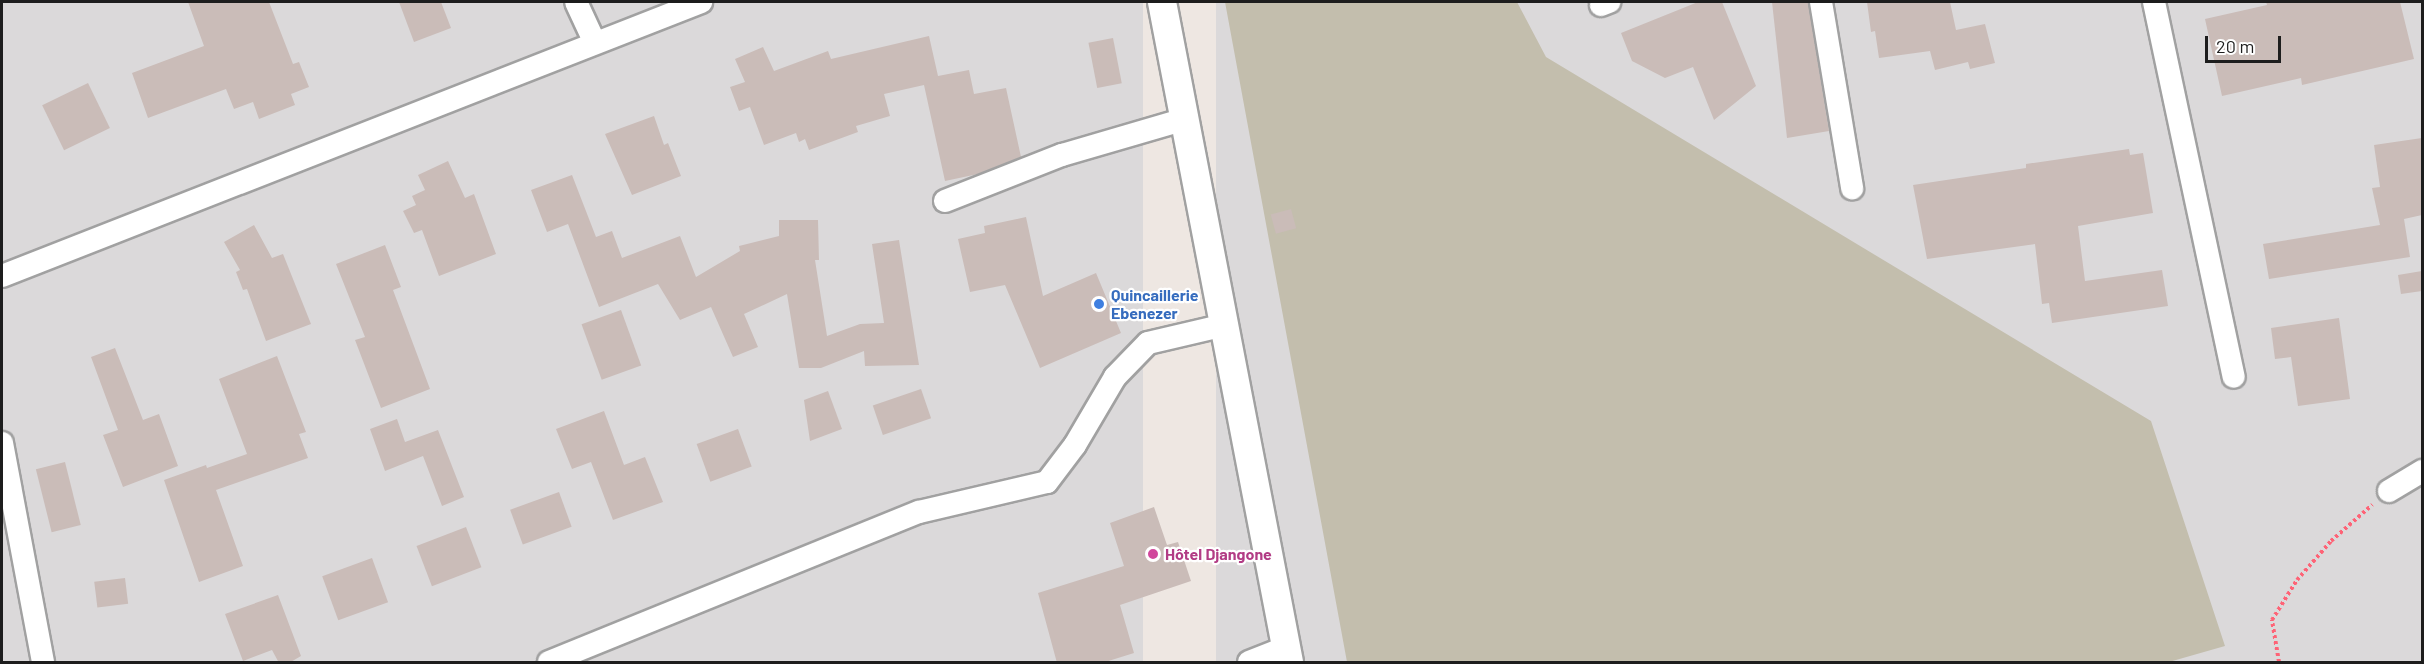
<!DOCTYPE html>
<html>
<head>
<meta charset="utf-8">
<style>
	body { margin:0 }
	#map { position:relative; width:2424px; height:664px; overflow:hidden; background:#eee7e2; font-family:Barlow,sans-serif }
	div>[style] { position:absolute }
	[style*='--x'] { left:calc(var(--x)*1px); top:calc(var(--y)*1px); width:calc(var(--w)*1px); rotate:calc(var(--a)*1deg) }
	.residential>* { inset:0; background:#dbd9da; transform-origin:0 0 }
	.construction>* { inset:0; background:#c3bead }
	.building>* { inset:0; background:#cabcb8; transform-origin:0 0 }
	.path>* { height:4px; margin-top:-2px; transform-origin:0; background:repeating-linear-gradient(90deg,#fe6376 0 3px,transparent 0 6px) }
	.roads { filter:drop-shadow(2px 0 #a1a1a1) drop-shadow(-2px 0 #a1a1a1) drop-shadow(0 2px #a1a1a1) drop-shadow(0 -2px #a1a1a1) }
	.minor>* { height:22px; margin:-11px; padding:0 11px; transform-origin:11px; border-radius:11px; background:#fff }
	.tertiary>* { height:28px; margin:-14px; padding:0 14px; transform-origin:14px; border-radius:14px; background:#fff }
	.dots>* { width:16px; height:16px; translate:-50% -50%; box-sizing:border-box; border:3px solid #fff; border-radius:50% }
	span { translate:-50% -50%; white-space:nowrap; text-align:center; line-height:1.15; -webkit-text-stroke:4.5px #fff; paint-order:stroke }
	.shop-label { font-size:16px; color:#366cbe; font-weight:700 }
	.left { translate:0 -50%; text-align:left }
	.hotel-label { font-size:16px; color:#b23c85; font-weight:700 }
	.frame { position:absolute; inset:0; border:3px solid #1d1d1d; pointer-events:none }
	.scale { position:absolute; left:2205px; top:36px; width:76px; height:27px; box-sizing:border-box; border:3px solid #1d1d1d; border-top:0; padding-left:8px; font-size:18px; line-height:21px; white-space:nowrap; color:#1d1d1d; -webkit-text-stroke:4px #fff; paint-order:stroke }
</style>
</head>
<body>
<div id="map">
	<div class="residential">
		<i style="left:2px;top:2px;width:1141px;height:660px"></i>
		<i style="left:1216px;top:2px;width:1206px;height:674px"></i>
	</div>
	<div class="construction">
		<i style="clip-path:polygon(1225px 2px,1517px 2px,1546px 57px,2151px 421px,2225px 646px,2169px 662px,1347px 662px)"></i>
	</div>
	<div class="building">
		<i style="clip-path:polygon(188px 2px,269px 2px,293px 64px,299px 62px,309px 87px,291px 94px,295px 105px,259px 119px,253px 102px,234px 109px,226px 89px,148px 118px,132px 73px,204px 46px)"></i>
		<i style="clip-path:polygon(399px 2px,441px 2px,451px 28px,414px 42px)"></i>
		<i style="clip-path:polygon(1698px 2px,1722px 2px,1756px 86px,1714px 120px,1693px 67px,1665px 78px,1632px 61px,1621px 33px)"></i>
		<i style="clip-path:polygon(1772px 2px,1808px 2px,1829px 131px,1787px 138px)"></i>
		<i style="clip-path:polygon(1867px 2px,1950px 2px,1956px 30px,1985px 24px,1995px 63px,1970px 69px,1968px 62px,1935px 70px,1930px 51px,1879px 58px,1875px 31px,1871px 32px)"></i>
		<i style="clip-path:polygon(2266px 2px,2400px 2px,2414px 59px,2302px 85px,2301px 78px,2222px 96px,2205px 19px,2267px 5px)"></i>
		<i style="clip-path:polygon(929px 36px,938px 76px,969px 70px,974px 94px,1006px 88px,1021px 157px,978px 174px,945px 181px,924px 85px,884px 94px,890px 116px,856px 126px,858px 132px,809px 150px,805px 139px,799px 142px,796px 133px,764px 145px,750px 107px,739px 111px,730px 87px,745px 82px,735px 59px,763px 47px,774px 71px,828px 51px,831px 59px)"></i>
		<i style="left:1113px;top:38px;width:46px;height:25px;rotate:79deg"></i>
		<i style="left:88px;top:83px;width:50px;height:51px;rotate:64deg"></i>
		<i style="clip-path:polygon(654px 116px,664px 145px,668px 143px,681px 176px,632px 195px,605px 134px)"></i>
		<i style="clip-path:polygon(2422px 138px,2422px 215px,2404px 219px,2410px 257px,2269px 279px,2263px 244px,2380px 225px,2372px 188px,2380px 187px,2374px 145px)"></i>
		<i style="clip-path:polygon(2129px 149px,2130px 155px,2143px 153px,2153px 213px,2078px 226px,2085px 281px,2162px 270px,2168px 306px,2052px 323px,2049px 303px,2042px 304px,2035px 244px,1927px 259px,1913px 185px,2026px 168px,2026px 164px)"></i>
		<i style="clip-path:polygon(448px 161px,465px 198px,474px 194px,496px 254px,439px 276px,422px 230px,414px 233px,403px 211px,416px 205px,412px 196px,425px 190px,418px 175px)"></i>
		<i style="clip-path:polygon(572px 175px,596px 237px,612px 231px,622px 258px,680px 236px,696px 277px,740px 251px,739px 246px,779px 236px,779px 220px,818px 220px,819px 260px,815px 260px,827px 336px,860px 324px,884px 323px,872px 244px,899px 240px,919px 365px,865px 366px,864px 351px,821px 368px,799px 368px,787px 294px,744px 314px,758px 347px,733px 357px,711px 307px,680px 320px,658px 284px,599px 307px,568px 224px,547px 232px,531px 190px)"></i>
		<i style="left:1291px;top:209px;width:20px;height:21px;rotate:75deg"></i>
		<i style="clip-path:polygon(1026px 217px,1043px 296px,1096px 273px,1121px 333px,1040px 368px,1005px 285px,970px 292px,958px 239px,985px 233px,984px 226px)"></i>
		<i style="clip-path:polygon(254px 225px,272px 258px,283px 254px,311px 324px,266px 341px,247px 289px,243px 290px,236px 272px,240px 270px,224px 242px)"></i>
		<i style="clip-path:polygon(385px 245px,401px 287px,393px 290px,430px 389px,381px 408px,355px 340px,365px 337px,336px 264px)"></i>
		<i style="clip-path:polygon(2422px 271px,2422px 291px,2401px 294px,2398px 275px)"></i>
		<i style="left:621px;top:310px;width:59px;height:42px;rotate:70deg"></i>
		<i style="clip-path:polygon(2339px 318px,2350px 399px,2298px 406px,2291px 357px,2275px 359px,2271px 328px)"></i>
		<i style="clip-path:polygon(115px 348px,143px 420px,159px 414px,178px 466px,123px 487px,103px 435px,118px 430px,91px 357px)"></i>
		<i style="clip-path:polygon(277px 356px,306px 432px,299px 434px,308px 458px,216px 490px,243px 566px,199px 582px,164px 480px,206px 465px,207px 468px,247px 454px,219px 379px)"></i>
		<i style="left:921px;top:389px;width:31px;height:51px;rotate:71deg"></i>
		<i style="clip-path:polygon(828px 391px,842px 429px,810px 441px,804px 400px)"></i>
		<i style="clip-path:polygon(604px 411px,624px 465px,645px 457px,663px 502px,613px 520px,591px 462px,572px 469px,556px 429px)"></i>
		<i style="clip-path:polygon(397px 419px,405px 442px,438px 430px,464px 497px,442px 506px,423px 456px,385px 471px,370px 429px)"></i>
		<i style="left:738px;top:429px;width:40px;height:44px;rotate:70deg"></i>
		<i style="left:65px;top:462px;width:65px;height:30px;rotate:76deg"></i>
		<i style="left:559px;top:492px;width:37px;height:52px;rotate:70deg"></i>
		<i style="clip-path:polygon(1154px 507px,1167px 545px,1178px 542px,1191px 581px,1120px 605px,1134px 653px,1102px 663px,1057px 663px,1038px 593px,1124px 566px,1110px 523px)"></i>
		<i style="left:466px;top:527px;width:43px;height:53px;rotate:69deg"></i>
		<i style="left:372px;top:558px;width:47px;height:53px;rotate:70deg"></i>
		<i style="left:125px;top:578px;width:26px;height:31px;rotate:83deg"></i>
		<i style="clip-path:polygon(278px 595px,301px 656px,289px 663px,279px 663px,272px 650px,243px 661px,225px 614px)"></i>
	</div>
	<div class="path">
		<i style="--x:2279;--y:662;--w:43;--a:-99.5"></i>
		<i style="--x:2272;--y:620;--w:47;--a:-58"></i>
		<i style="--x:2297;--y:580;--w:52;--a:-48.9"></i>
		<i style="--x:2331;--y:541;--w:55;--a:-41.3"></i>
	</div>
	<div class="roads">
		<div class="minor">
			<i style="--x:576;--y:2;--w:45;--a:65.1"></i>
			<i style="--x:1821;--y:2;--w:189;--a:80.5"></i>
			<i style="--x:2154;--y:2;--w:383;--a:78"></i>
			<i style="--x:1601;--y:5;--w:9;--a:-21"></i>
			<i style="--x:945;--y:201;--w:126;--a:-21.5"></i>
			<i style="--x:1062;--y:155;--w:128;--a:-16.3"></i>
			<i style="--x:2;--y:276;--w:751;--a:-21.4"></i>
			<i style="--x:2;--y:443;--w:223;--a:79.4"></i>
			<i style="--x:2389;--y:491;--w:39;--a:-31"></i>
			<i style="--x:549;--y:662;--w:399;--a:-22.1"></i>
			<i style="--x:919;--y:512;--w:131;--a:-13.2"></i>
			<i style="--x:1047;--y:482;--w:46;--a:-52.9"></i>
			<i style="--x:1075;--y:445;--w:79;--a:-59.5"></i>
			<i style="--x:1115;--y:377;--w:47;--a:-45.9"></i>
			<i style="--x:1148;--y:343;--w:79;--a:-13.2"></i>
			<i style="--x:1249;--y:662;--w:41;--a:-21.5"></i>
		</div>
		<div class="tertiary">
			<i style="--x:1162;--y:2;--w:672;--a:79.11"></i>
		</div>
	</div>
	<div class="dots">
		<i style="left:1099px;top:304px;background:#3f7fe0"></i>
		<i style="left:1153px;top:554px;background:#d1479c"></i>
	</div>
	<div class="shop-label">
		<span class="left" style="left:1111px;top:304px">Quincaillerie<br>Ebenezer</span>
	</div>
	<div class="hotel-label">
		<span class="left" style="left:1165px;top:554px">Hôtel Djangone</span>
	</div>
	<div class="frame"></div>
	<div class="scale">20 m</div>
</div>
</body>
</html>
